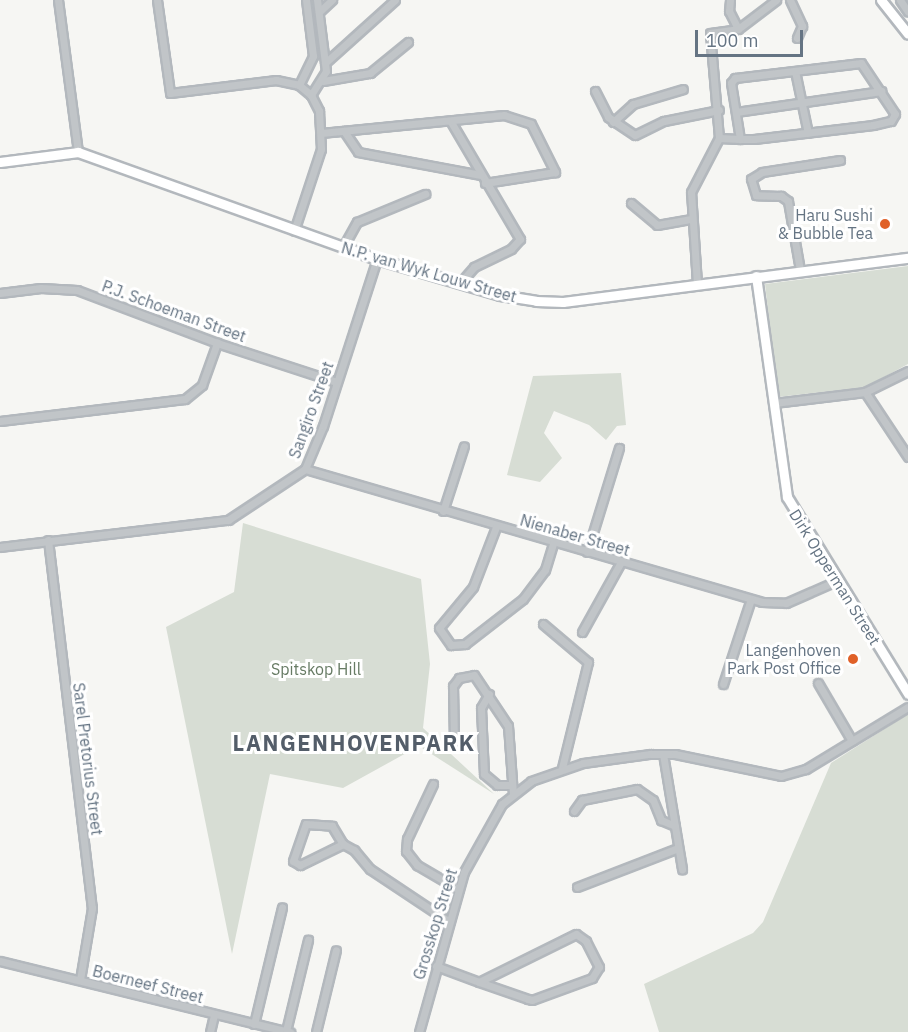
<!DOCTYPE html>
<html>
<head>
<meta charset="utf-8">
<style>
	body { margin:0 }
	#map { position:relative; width:908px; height:1032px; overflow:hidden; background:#f6f6f3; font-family:"IBM Plex Sans",sans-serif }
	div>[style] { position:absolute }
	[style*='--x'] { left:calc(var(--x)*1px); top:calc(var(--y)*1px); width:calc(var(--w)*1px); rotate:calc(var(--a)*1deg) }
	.green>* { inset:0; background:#d7ddd4 }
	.roads { filter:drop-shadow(2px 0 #b3b8bd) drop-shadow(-2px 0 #b3b8bd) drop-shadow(0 2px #b3b8bd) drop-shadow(0 -2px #b3b8bd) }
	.street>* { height:7px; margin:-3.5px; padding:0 3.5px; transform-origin:3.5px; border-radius:3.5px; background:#c1c5c8 }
	.secondary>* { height:9px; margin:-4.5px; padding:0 4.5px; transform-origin:4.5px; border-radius:4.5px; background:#fff }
	.dots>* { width:16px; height:16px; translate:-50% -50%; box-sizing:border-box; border:3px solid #fff; border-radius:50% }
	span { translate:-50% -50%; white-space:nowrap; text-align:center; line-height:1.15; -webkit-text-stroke:6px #fff; paint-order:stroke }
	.poi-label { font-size:16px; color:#657483 }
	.right { translate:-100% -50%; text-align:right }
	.street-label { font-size:16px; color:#657483 }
	.park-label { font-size:16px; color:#677b64 }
	.district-label { font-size:22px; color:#535d69; font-weight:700; letter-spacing:1.5px }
	.scale { position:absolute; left:695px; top:30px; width:108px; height:27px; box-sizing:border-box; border:3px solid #657483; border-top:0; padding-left:8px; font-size:18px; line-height:21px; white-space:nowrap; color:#657483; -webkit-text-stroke:4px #fff; paint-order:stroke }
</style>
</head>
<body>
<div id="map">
	<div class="green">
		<i style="clip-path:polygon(908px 266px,908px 364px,866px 387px,778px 397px,765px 284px)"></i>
		<i style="clip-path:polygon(621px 373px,626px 425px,617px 426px,606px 440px,589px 425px,554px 411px,544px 433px,562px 458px,540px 482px,507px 475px,533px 376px)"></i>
		<i style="clip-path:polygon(243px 523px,421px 579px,430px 664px,423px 728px,494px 794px,419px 746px,343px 788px,270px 774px,232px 954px,166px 627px,234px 592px)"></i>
		<i style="clip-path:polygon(908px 714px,908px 1032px,659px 1032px,644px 984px,753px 933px,763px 922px,831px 763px)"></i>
	</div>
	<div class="roads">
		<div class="street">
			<i style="--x:58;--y:0;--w:153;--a:82.5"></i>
			<i style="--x:157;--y:0;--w:94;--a:82"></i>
			<i style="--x:170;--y:93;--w:107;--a:-7"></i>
			<i style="--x:276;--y:80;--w:24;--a:12"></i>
			<i style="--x:299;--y:85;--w:16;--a:40"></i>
			<i style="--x:311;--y:95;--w:18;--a:63"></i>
			<i style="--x:319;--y:111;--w:38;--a:87"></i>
			<i style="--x:321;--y:149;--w:86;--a:108.2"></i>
			<i style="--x:730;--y:0;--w:11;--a:95"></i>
			<i style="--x:729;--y:11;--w:20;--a:63"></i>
			<i style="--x:790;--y:0;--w:29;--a:65"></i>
			<i style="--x:802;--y:26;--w:13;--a:113"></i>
			<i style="--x:900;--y:0;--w:14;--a:56"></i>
			<i style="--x:319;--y:12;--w:18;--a:-43"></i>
			<i style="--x:325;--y:63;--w:94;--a:-42"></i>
			<i style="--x:795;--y:71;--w:63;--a:78.2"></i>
			<i style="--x:323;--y:81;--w:48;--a:-9.7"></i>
			<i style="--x:370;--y:73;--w:49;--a:-39.2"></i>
			<i style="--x:299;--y:85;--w:32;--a:-64"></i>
			<i style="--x:313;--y:56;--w:56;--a:-97.1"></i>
			<i style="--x:595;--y:91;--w:29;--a:63"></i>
			<i style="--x:608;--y:117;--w:32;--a:34"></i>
			<i style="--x:635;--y:135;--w:32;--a:-26"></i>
			<i style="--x:664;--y:121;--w:56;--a:-11.3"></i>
			<i style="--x:311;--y:95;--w:28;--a:-58"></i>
			<i style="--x:326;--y:71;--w:72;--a:-97.2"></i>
			<i style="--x:736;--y:112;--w:147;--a:-8.2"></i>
			<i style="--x:451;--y:122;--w:136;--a:59.5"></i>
			<i style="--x:520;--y:239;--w:13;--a:132"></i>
			<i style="--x:511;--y:249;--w:41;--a:154.1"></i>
			<i style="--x:474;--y:267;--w:21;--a:131"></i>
			<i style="--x:613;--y:122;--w:27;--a:-42"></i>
			<i style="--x:633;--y:104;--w:52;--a:-16.7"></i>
			<i style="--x:344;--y:131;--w:25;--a:56"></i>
			<i style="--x:358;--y:152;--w:125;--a:10.6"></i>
			<i style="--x:321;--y:133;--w:184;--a:-5.6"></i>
			<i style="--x:504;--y:115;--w:28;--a:18"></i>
			<i style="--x:531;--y:124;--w:54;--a:63.4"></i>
			<i style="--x:555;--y:172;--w:71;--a:171.1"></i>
			<i style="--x:719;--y:138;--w:21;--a:3"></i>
			<i style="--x:740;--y:139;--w:14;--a:0"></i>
			<i style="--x:754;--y:139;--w:120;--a:-6.7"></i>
			<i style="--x:873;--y:125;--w:18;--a:-13"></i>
			<i style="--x:891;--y:121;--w:8;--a:-60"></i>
			<i style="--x:895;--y:114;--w:61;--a:-123.7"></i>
			<i style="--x:861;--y:63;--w:127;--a:173.2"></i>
			<i style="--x:735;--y:78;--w:6;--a:129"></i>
			<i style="--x:731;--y:83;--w:57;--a:80.9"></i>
			<i style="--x:631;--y:203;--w:34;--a:40"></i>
			<i style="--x:657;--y:225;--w:35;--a:-10"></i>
			<i style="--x:343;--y:247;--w:29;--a:-61"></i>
			<i style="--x:357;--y:222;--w:74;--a:-22.4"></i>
			<i style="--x:800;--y:270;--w:70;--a:-99.9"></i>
			<i style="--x:788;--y:201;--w:9;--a:-144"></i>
			<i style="--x:781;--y:196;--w:25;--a:-178"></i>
			<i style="--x:756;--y:195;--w:17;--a:-107"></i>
			<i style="--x:751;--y:179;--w:13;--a:-32"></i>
			<i style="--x:762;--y:172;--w:79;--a:-8.7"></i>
			<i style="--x:697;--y:284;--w:92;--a:-93.7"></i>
			<i style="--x:691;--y:192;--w:61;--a:-62.6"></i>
			<i style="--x:719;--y:138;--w:105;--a:-94.9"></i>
			<i style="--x:710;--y:33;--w:28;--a:-8"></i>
			<i style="--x:738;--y:29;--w:48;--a:-37.3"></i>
			<i style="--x:0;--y:293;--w:41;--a:-7"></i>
			<i style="--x:41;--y:288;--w:36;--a:3"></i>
			<i style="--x:77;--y:290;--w:150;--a:20.7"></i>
			<i style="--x:217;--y:343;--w:125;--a:18.1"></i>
			<i style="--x:865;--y:392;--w:78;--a:56.5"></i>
			<i style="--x:774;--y:403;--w:92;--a:-6.9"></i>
			<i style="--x:865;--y:392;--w:48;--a:-26"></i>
			<i style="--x:0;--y:421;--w:186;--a:-6.8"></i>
			<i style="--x:185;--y:399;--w:22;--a:-39"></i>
			<i style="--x:202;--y:385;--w:45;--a:-70.3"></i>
			<i style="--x:305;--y:469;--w:476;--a:16.2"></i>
			<i style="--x:762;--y:602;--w:24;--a:2"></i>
			<i style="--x:786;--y:603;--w:55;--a:-23.7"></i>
			<i style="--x:443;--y:511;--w:68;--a:-72.1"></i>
			<i style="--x:496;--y:527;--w:64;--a:111"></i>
			<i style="--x:473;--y:587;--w:53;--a:129.7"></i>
			<i style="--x:439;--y:628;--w:21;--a:55"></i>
			<i style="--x:451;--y:645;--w:14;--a:-4"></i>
			<i style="--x:465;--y:644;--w:73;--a:-37.8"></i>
			<i style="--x:523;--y:599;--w:36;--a:-53"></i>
			<i style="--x:545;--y:570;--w:28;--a:-73"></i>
			<i style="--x:48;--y:540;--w:371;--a:83.2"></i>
			<i style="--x:92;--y:908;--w:73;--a:99.5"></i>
			<i style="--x:0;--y:547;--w:230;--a:-6.8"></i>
			<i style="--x:228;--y:520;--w:92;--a:-33.5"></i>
			<i style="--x:305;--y:469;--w:47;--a:-67.3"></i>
			<i style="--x:323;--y:426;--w:176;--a:-72.1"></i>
			<i style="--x:587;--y:552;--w:109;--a:-72.9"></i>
			<i style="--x:543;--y:624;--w:59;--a:40.2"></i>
			<i style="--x:588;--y:662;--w:109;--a:103.8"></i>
			<i style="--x:582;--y:632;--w:80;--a:-60.9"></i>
			<i style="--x:818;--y:683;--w:67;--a:59.6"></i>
			<i style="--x:723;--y:684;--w:89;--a:-71.8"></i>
			<i style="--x:489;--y:694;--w:16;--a:120"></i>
			<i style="--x:481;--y:708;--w:66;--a:87.4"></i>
			<i style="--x:484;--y:774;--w:17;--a:40"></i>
			<i style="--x:497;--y:785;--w:14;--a:0"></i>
			<i style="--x:454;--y:742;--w:56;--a:-91"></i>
			<i style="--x:453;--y:686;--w:10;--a:-53"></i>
			<i style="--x:459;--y:678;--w:15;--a:-11"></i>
			<i style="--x:474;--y:675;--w:61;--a:56.3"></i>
			<i style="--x:508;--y:726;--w:68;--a:85.8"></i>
			<i style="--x:663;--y:754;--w:117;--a:80.6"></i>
			<i style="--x:433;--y:784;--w:61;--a:115.3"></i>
			<i style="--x:407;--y:839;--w:12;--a:95"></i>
			<i style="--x:406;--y:851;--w:18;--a:52"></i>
			<i style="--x:417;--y:865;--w:48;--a:30.3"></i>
			<i style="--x:574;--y:811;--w:14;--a:-54"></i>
			<i style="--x:582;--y:800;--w:56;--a:-11.3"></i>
			<i style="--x:637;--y:789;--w:19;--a:35"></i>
			<i style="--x:653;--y:800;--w:22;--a:68"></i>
			<i style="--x:661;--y:820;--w:15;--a:23"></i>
			<i style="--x:343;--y:844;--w:48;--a:154"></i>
			<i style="--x:300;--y:865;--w:8;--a:-150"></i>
			<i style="--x:293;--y:861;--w:39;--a:-71"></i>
			<i style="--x:306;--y:824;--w:26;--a:4"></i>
			<i style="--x:332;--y:826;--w:21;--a:59"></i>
			<i style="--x:343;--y:844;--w:13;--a:29"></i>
			<i style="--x:354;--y:850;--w:25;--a:50"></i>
			<i style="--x:370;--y:869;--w:94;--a:33.7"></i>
			<i style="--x:577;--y:887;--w:108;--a:-21.1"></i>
			<i style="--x:0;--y:961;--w:299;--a:13.8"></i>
			<i style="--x:436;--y:966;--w:46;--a:20.4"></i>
			<i style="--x:479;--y:982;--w:52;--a:19.1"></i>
			<i style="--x:528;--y:999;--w:4;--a:14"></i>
			<i style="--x:532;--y:1000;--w:64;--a:-20.1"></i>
			<i style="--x:592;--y:978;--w:13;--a:-58"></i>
			<i style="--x:599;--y:967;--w:29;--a:-117"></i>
			<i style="--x:586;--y:941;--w:12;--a:-145"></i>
			<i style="--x:576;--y:934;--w:108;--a:153.7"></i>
			<i style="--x:254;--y:1024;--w:120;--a:-76.5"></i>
			<i style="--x:286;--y:1031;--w:94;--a:-76.4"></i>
			<i style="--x:210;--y:1032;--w:17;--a:-77"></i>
			<i style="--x:316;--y:1032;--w:84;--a:-76.3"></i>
			<i style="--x:419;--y:1032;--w:166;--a:-74.3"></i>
			<i style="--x:464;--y:872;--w:78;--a:-60.8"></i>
			<i style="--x:502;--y:804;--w:37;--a:-38"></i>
			<i style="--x:531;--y:781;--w:55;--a:-19.1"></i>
			<i style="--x:583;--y:763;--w:68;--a:-7.7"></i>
			<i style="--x:650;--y:754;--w:25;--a:0"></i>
			<i style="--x:675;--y:754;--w:108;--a:11.7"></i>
			<i style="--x:781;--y:776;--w:26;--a:-16"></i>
			<i style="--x:806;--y:769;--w:119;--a:-31.3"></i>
		</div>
		<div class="secondary">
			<i style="--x:881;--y:0;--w:43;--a:51.5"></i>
			<i style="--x:0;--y:162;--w:79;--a:-7.3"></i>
			<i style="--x:78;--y:152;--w:318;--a:19.7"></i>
			<i style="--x:377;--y:259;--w:128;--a:16.3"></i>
			<i style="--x:500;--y:295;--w:36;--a:9"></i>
			<i style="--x:536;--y:301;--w:27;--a:2"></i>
			<i style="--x:563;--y:302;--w:348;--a:-7.3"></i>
			<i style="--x:756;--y:276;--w:223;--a:82"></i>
			<i style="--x:787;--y:497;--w:231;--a:58.4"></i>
		</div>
	</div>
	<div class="dots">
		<i style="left:885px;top:224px;background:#e06128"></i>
		<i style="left:853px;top:659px;background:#e06128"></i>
	</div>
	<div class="poi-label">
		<span class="right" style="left:873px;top:224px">Haru Sushi<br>&amp; Bubble Tea</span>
		<span class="right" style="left:841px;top:659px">Langenhoven<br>Park Post Office</span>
	</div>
	<div class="street-label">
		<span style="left:429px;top:272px;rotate:16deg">N.P. van Wyk Louw Street</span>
		<span style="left:174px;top:311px;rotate:20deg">P.J. Schoeman Street</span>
		<span style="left:311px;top:410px;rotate:-70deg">Sangiro Street</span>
		<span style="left:575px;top:535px;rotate:16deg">Nienaber Street</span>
		<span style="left:835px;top:577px;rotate:58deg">Dirk Opperman Street</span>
		<span style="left:88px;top:759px;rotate:83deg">Sarel Pretorius Street</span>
		<span style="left:435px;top:924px;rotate:-73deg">Grosskop Street</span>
		<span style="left:148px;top:984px;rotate:14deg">Boerneef Street</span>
	</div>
	<div class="park-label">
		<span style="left:316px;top:669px">Spitskop Hill</span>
	</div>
	<div class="district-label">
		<span style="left:354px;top:743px">LANGENHOVENPARK</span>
	</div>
	<div class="scale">100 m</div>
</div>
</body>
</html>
